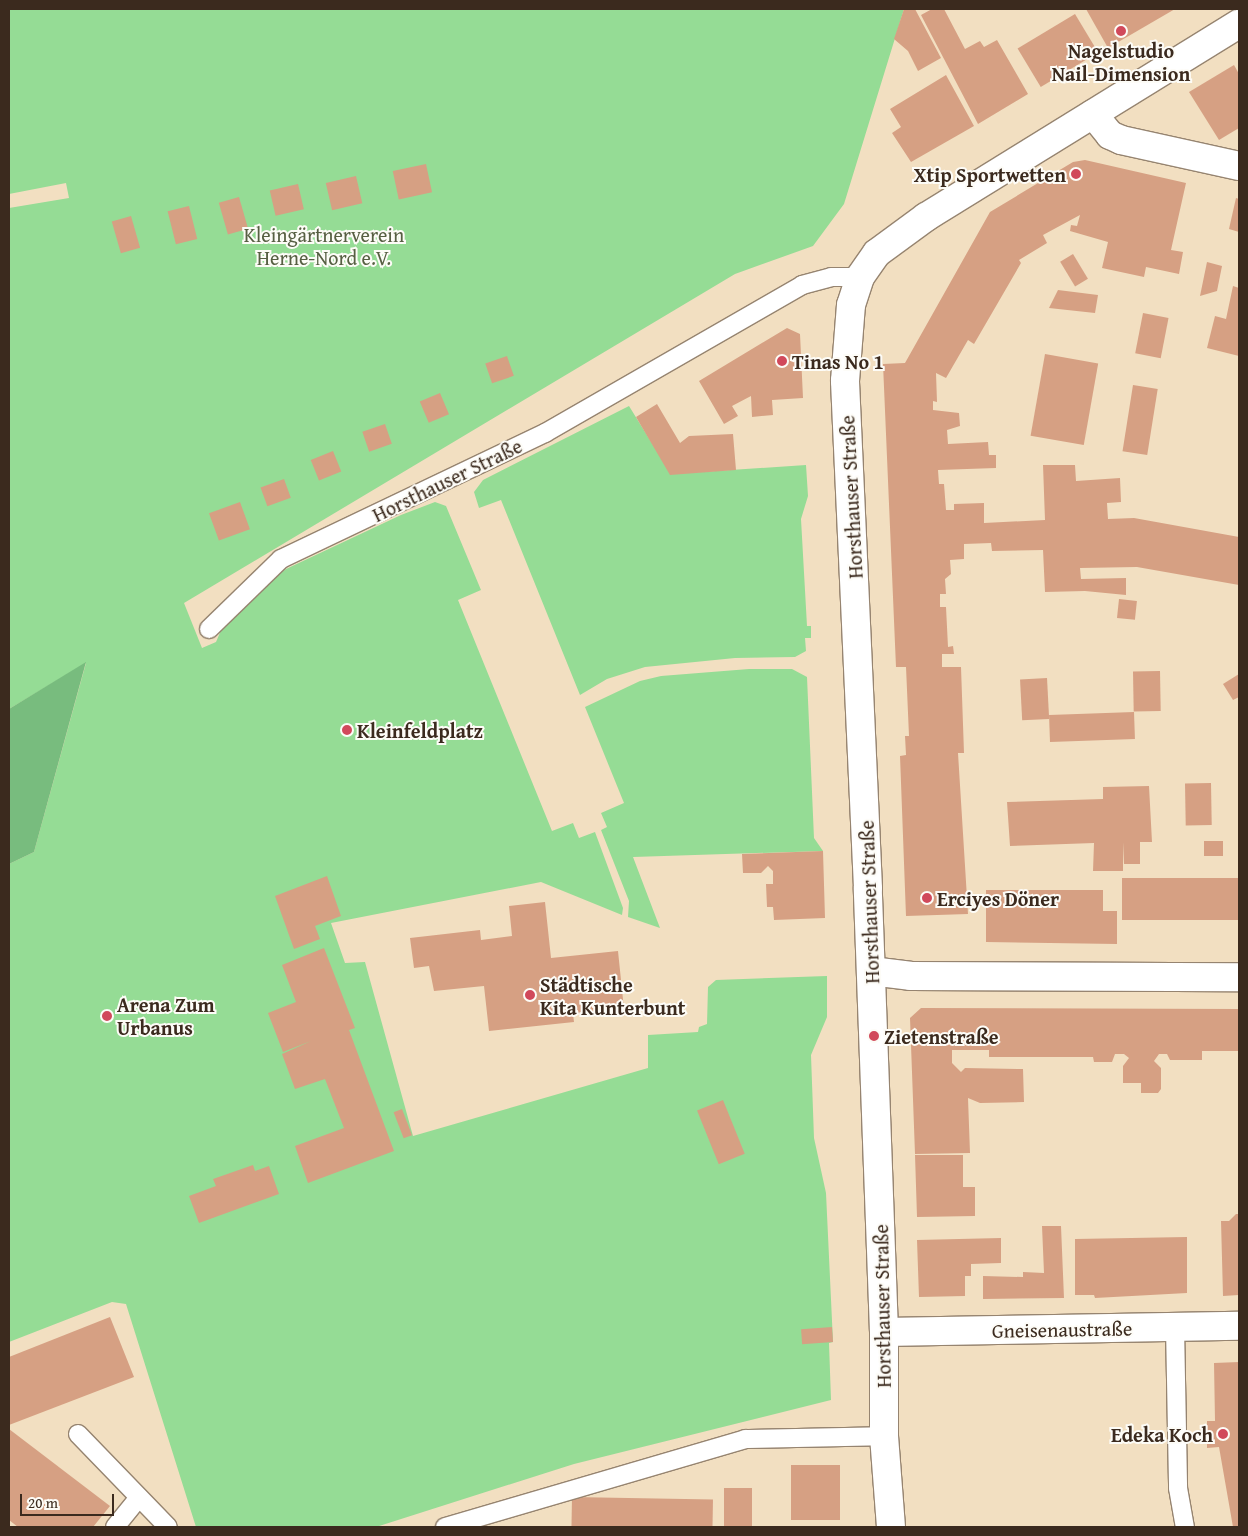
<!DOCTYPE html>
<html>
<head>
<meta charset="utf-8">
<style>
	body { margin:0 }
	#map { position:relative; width:1248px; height:1536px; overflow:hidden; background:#f2dfc1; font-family:"Gentium Book Plus",serif }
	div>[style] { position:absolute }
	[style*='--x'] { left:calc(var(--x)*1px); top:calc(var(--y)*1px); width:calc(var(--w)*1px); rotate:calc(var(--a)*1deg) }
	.green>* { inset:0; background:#95dc95 }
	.forest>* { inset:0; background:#78bc7e }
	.building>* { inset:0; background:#d6a083; transform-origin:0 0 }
	.roads { filter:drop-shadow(1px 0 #968470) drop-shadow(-1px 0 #968470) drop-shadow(0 1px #968470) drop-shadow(0 -1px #968470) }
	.lane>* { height:18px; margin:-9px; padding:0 9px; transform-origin:9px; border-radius:9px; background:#fff }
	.street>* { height:28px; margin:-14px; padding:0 14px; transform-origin:14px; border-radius:14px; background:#fff }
	.secondary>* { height:28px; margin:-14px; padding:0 14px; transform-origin:14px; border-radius:14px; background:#fff }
	.dots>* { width:14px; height:14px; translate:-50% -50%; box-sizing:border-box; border:2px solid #fdfcf7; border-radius:50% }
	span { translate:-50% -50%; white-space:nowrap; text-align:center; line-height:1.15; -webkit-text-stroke:4px #fdfcf7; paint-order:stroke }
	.poi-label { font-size:20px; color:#3b2a1e; font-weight:700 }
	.right { translate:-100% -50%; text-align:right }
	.left { translate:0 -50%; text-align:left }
	.park-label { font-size:20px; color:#565f42 }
	.street-label { font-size:20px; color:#3b2a1e }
	.frame { position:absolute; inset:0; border:10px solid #3b2a1e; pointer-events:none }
	.scale { position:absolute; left:20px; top:1494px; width:94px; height:22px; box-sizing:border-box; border:2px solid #3b2a1e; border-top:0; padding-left:6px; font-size:15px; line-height:18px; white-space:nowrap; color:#3b2a1e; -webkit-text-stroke:4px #fdfcf7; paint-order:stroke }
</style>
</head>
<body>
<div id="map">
	<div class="green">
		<i style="clip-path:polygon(9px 9px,904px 9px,844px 204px,813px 246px,735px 274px,184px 603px,202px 648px,216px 642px,222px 628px,261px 588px,286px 569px,401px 515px,435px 502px,446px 506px,481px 590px,458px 600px,552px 831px,573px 823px,579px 838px,595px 832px,623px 908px,622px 915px,541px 882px,331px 923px,345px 963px,365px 962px,413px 1136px,648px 1068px,648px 1035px,698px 1032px,699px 1027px,707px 1024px,708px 987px,716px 980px,827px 976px,827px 1017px,811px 1055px,814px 1138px,826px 1193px,833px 1342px,829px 1343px,831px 1400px,574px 1464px,376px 1527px,196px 1527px,126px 1304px,112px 1302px,9px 1342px,9px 864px,34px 852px,86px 663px,9px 709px,9px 208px,69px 198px,66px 183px,9px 194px)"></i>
		<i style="clip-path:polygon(629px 406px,671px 474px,806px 465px,808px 496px,801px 519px,807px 626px,811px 626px,811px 638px,805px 638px,806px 651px,795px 657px,735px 658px,645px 667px,607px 679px,580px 695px,501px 500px,479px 508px,474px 492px,483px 480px)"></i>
		<i style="clip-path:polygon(749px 669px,792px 669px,807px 677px,814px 838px,823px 851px,633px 857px,660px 928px,628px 917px,629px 901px,601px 830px,607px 827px,601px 813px,624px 803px,585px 707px,640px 681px,661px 676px)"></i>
	</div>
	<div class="forest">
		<i style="clip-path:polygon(86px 662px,34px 852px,9px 864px,9px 709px)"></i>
	</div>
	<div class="building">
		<i style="clip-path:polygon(904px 9px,915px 9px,941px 58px,918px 71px,908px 51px,894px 39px)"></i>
		<i style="clip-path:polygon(932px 9px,944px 9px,965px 49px,980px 41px,984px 47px,997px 40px,1028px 94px,978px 124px,921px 15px)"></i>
		<i style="clip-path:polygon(1086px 9px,1175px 9px,1108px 48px)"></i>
		<i style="left:1075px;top:14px;width:45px;height:67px;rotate:59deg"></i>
		<i style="clip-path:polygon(1234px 65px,1239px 74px,1239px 128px,1219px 140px,1189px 92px)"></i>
		<i style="clip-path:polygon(946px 75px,974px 126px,911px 162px,892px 133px,901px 127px,890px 109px)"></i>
		<i style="clip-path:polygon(1085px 160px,1186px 183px,1171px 250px,1183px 252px,1179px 274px,1146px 267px,1144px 277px,1102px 268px,1108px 242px,1070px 231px,1071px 225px,1077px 226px,1080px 215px,1043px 235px,1047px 243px,1019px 260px,1021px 263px,974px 344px,968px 340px,946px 378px,936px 373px,937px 402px,933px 401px,933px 410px,959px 413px,960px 426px,947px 430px,948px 444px,988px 442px,989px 455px,996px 455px,996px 468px,938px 470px,939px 484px,944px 484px,946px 510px,954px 510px,954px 504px,984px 503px,984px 523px,1045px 520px,1043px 465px,1075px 465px,1076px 481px,1120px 478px,1121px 502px,1107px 503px,1108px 519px,1134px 518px,1239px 537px,1239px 585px,1137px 567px,1080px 568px,1081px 579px,1126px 578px,1126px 595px,1085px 591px,1045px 592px,1043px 550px,992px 551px,991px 543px,964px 544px,964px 559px,950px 560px,951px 574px,945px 579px,946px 594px,940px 594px,940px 607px,946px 607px,948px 647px,953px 646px,954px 654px,942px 654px,942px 667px,961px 667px,964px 753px,958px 753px,968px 914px,906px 916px,900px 756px,906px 755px,905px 736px,909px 736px,906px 667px,896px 667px,883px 364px,905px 363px,990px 212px,1073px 162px)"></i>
		<i style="left:426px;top:164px;width:29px;height:34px;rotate:78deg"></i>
		<i style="left:356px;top:176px;width:28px;height:31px;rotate:77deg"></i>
		<i style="left:298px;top:184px;width:26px;height:29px;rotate:77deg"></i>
		<i style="left:239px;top:197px;width:33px;height:21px;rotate:74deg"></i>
		<i style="clip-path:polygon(1236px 198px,1239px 199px,1239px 232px,1229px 229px)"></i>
		<i style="left:189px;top:206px;width:34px;height:22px;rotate:76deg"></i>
		<i style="left:131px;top:216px;width:33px;height:20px;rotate:74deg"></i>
		<i style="left:1073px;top:254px;width:29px;height:15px;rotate:59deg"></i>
		<i style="clip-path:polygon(1207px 262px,1222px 266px,1217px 291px,1200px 296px)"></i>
		<i style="clip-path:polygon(1233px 286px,1239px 288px,1239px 356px,1207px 348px,1215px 316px,1226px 319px)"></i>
		<i style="clip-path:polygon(1058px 290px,1098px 295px,1095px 313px,1049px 308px)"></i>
		<i style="left:1143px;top:313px;width:26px;height:41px;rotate:11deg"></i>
		<i style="clip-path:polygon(787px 328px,800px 334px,803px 398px,772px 400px,773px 415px,752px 417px,751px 396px,732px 406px,738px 416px,724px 424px,699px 381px)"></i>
		<i style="left:1045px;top:354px;width:54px;height:83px;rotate:10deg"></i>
		<i style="left:507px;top:356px;width:21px;height:23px;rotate:71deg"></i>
		<i style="left:1133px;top:385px;width:25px;height:67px;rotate:9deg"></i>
		<i style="left:440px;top:393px;width:23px;height:22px;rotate:67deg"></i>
		<i style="clip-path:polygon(657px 404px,680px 443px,689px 436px,733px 434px,736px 470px,670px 475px,636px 417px)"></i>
		<i style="left:385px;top:424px;width:21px;height:24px;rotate:71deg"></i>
		<i style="left:333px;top:451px;width:22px;height:24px;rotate:68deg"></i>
		<i style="left:284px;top:479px;width:20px;height:25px;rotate:70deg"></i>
		<i style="left:240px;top:502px;width:29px;height:33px;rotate:70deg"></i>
		<i style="left:1119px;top:599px;width:18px;height:19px;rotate:6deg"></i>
		<i style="left:1160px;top:671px;width:40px;height:27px;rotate:89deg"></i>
		<i style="clip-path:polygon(1239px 674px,1239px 697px,1233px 700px,1223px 684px)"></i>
		<i style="left:1047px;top:678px;width:41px;height:27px;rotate:87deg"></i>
		<i style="left:1134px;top:712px;width:27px;height:85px;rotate:88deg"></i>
		<i style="left:1211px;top:783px;width:42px;height:26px;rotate:89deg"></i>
		<i style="clip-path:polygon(1149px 786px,1152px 842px,1140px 842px,1140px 864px,1124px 864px,1123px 842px,1123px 871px,1093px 871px,1094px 843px,1010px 846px,1007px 802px,1103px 799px,1103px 787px)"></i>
		<i style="left:1204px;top:841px;width:19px;height:15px"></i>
		<i style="clip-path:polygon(823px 851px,825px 918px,774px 920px,773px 907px,767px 907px,766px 884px,773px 884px,773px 871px,768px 866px,761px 873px,743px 873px,742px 854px)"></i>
		<i style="clip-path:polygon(327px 876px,341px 916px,315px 926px,320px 939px,294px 949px,275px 896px)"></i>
		<i style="left:1122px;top:878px;width:117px;height:42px"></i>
		<i style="clip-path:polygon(986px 890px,1103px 890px,1103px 911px,1117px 911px,1117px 944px,986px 942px)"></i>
		<i style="clip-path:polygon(545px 902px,551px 958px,618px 951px,624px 1009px,573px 1014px,574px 1022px,489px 1031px,484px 986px,434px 991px,429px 966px,414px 968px,410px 938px,480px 930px,481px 940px,512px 936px,509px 906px)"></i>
		<i style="clip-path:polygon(324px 948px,355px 1028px,349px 1030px,394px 1151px,308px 1183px,295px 1146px,344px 1128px,325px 1079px,295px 1089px,282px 1054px,311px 1041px,283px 1052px,268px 1013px,296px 1002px,282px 965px)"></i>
		<i style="clip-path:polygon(921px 1008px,1239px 1009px,1239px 1051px,1202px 1051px,1202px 1060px,1170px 1060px,1167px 1054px,1159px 1054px,1154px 1061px,1161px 1068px,1161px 1089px,1158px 1093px,1141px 1093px,1141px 1083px,1123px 1083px,1123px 1066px,1129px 1058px,1124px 1054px,1115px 1054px,1112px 1062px,1094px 1062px,1093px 1057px,989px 1057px,989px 1050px,952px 1050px,952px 1063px,961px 1072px,965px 1068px,1023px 1069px,1024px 1102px,980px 1103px,968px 1098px,970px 1153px,915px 1154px,910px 1018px)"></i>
		<i style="left:723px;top:1100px;width:58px;height:28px;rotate:68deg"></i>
		<i style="left:402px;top:1109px;width:28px;height:9px;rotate:69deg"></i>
		<i style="clip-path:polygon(915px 1155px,963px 1155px,963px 1187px,975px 1187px,975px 1216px,917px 1217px)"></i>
		<i style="clip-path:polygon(253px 1165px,255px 1171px,269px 1166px,279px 1194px,199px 1223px,189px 1196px,216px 1186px,213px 1179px)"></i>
		<i style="clip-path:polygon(1236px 1214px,1239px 1214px,1239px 1295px,1223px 1296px,1221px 1221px,1229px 1221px)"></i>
		<i style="clip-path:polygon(1042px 1226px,1061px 1226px,1064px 1298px,983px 1299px,983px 1276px,1023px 1277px,1023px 1272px,1044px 1273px)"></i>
		<i style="clip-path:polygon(1187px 1237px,1187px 1293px,1095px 1298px,1094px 1295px,1075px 1295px,1075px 1239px)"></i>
		<i style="clip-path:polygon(1001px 1238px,1001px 1263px,971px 1264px,971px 1276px,965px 1276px,965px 1296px,919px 1297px,917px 1240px)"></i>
		<i style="clip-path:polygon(110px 1317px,134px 1377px,9px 1425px,9px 1357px)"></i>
		<i style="left:832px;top:1327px;width:15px;height:31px;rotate:86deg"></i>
		<i style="clip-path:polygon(1239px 1362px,1239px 1527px,1233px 1527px,1219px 1447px,1207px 1448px,1207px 1421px,1215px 1421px,1214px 1363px)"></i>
		<i style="clip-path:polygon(9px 1429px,110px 1506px,93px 1527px,18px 1527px,9px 1520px)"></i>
		<i style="left:791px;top:1465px;width:49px;height:55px"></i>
		<i style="left:724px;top:1488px;width:28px;height:39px"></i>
		<i style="left:572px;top:1497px;width:141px;height:30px;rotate:1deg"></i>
	</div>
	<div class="roads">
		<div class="lane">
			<i style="--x:209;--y:629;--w:100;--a:-44.2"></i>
			<i style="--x:281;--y:559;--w:293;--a:-25.5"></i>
			<i style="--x:545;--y:433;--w:297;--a:-29.9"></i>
			<i style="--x:802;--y:285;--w:30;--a:-15"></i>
			<i style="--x:831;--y:277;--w:29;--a:0"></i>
			<i style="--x:1175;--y:1327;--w:161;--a:88.9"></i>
			<i style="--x:1178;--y:1488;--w:40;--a:80"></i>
			<i style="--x:78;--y:1434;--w:129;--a:45.9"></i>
			<i style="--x:115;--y:1527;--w:38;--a:-51"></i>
			<i style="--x:445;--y:1527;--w:313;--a:-16.3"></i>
			<i style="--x:745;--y:1439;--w:139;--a:-1.2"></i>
		</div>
		<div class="street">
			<i style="--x:1093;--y:114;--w:27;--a:51"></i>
			<i style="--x:1110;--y:135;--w:12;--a:24"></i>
			<i style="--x:1121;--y:140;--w:121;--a:12.4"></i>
			<i style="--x:871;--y:971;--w:39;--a:7"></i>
			<i style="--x:910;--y:976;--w:329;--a:0.2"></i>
			<i style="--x:884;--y:1332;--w:355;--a:-1"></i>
		</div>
		<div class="secondary">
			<i style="--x:891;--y:1527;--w:91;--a:-94.4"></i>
			<i style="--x:884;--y:1436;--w:104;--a:-90"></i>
			<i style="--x:884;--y:1332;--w:444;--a:-92.1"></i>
			<i style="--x:868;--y:888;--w:508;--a:-92.6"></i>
			<i style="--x:845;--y:381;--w:76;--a:-85.5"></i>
			<i style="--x:851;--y:305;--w:29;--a:-72"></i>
			<i style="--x:860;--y:277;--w:29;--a:-55"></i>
			<i style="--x:877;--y:253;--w:61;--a:-36.3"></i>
			<i style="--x:926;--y:217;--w:368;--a:-31.7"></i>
		</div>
	</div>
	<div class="dots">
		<i style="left:1121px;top:31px;background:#d1495b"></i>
		<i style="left:1076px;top:174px;background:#d1495b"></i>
		<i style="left:782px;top:361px;background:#d1495b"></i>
		<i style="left:347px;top:730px;background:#d1495b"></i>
		<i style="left:927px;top:898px;background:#d1495b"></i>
		<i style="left:530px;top:995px;background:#d1495b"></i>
		<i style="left:107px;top:1016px;background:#d1495b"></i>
		<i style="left:874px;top:1036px;background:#d1495b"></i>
		<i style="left:1223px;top:1434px;background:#d1495b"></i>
	</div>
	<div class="poi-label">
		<span style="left:1121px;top:62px">Nagelstudio<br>Nail-Dimension</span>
		<span class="right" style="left:1066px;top:174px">Xtip Sportwetten</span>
		<span class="left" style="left:792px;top:361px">Tinas No 1</span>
		<span class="left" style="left:357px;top:730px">Kleinfeldplatz</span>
		<span class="left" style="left:937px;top:898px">Erciyes Döner</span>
		<span class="left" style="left:540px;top:996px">Städtische<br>Kita Kunterbunt</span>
		<span class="left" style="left:117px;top:1016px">Arena Zum<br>Urbanus</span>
		<span class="left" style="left:884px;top:1036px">Zietenstraße</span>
		<span class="right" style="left:1213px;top:1434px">Edeka Koch</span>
	</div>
	<div class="park-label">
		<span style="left:324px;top:246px">Kleingärtnerverein<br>Herne-Nord e.V.</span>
	</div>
	<div class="street-label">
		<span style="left:447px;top:480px;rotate:-26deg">Horsthauser Straße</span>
		<span style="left:851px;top:497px;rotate:-93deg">Horsthauser Straße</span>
		<span style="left:869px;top:902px;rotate:-92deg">Horsthauser Straße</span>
		<span style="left:882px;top:1306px;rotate:-91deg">Horsthauser Straße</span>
		<span style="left:1062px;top:1329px;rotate:-1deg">Gneisenaustraße</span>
	</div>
	<div class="frame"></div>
	<div class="scale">20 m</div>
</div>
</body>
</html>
